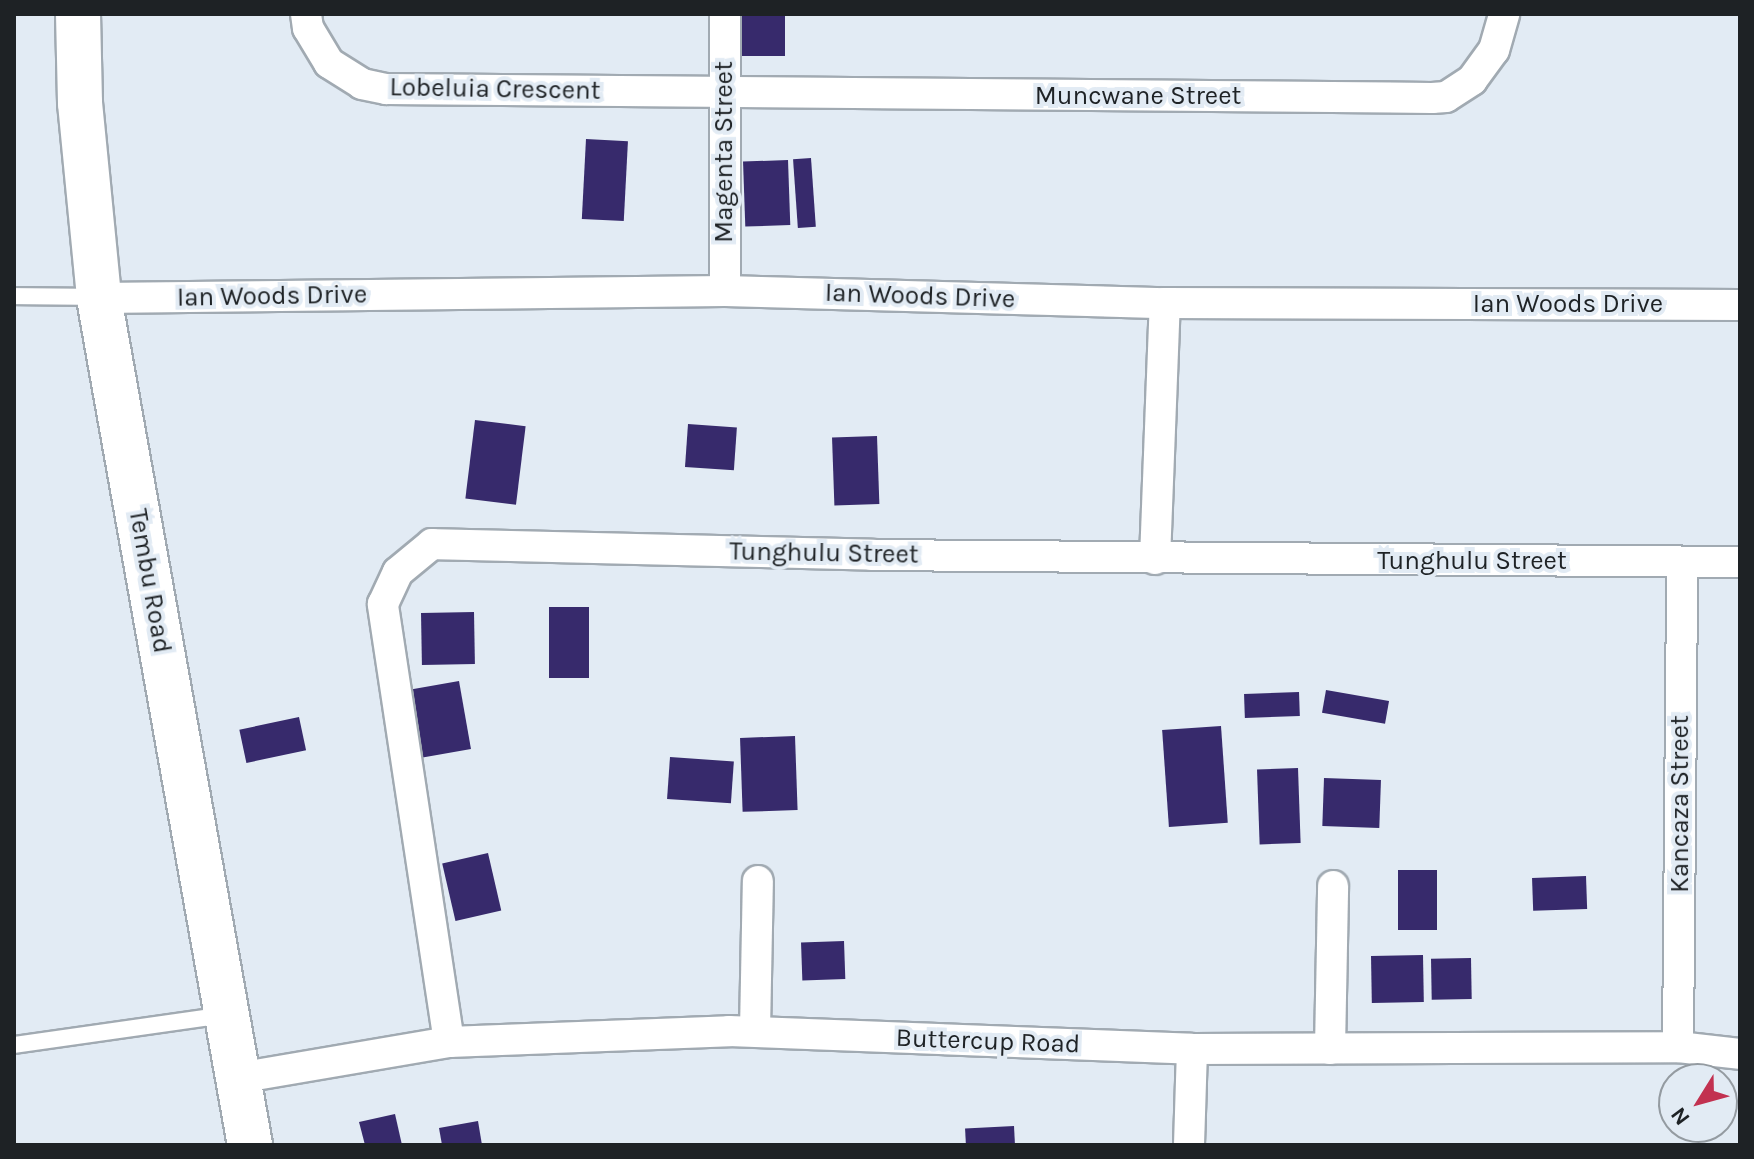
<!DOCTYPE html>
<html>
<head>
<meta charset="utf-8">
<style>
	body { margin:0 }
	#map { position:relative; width:1754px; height:1159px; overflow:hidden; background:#e2ebf4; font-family:Karla,sans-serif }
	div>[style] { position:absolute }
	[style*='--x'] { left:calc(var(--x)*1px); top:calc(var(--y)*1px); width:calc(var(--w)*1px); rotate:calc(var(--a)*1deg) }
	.building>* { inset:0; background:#372a6c; transform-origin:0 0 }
	.roads { filter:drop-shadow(2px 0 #a1aab2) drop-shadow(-2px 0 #a1aab2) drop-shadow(0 2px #a1aab2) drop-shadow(0 -2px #a1aab2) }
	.lane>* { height:16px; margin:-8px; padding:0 8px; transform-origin:8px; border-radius:8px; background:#fff }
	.street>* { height:30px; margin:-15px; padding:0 15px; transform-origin:15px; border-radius:15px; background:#fff }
	.secondary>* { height:44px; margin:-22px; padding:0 22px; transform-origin:22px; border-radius:22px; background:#fff }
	span { translate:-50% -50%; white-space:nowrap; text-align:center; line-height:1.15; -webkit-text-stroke:8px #e2ebf4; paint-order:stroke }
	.street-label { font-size:26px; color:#1e2225 }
	.frame { position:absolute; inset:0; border:16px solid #1e2225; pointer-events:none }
	.north { position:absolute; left:1658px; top:1063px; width:80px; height:80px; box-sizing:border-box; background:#e2ebf4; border:2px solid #949ba1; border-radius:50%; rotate:233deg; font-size:22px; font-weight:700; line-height:32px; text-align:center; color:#1e2225 }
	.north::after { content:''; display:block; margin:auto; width:28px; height:36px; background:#c23150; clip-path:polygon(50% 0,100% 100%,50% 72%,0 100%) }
</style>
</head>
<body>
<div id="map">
	<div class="building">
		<i style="left:742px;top:14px;width:43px;height:42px"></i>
		<i style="left:586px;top:139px;width:42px;height:80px;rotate:3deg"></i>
		<i style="left:811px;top:158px;width:69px;height:18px;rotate:86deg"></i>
		<i style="left:788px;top:160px;width:65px;height:45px;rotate:88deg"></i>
		<i style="left:475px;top:420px;width:51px;height:79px;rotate:7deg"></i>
		<i style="left:688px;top:424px;width:49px;height:43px;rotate:4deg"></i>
		<i style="left:877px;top:436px;width:68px;height:45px;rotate:88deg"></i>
		<i style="left:549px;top:607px;width:40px;height:71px"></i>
		<i style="left:474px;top:612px;width:52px;height:53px;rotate:89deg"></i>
		<i style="left:459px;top:681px;width:69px;height:49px;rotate:80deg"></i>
		<i style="left:1326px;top:690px;width:64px;height:23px;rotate:10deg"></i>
		<i style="left:1299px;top:692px;width:24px;height:55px;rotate:88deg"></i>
		<i style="left:299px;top:717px;width:34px;height:61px;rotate:78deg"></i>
		<i style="left:1221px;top:726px;width:97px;height:59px;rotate:86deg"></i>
		<i style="left:795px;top:736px;width:74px;height:55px;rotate:88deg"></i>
		<i style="left:670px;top:757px;width:64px;height:42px;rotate:4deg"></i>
		<i style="left:1298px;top:768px;width:75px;height:41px;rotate:88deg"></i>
		<i style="left:1324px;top:778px;width:57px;height:48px;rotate:2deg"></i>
		<i style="left:488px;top:853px;width:59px;height:47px;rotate:77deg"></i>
		<i style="left:1398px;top:870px;width:39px;height:60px"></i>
		<i style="left:1586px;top:876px;width:33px;height:54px;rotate:88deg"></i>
		<i style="left:844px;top:941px;width:38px;height:43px;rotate:88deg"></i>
		<i style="left:1423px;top:955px;width:47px;height:52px;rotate:89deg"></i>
		<i style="left:1471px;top:958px;width:41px;height:40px;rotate:89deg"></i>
		<i style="clip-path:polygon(395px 1114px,402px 1145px,365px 1145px,359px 1122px)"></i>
		<i style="clip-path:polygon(478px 1121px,482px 1145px,442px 1145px,439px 1128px)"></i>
		<i style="left:1014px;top:1126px;width:19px;height:49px;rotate:87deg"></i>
	</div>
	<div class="roads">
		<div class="lane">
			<i style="--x:14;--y:296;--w:82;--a:0.7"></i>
			<i style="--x:14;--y:1045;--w:213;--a:-8.1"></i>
		</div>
		<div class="street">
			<i style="--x:306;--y:14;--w:14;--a:82"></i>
			<i style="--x:308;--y:28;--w:41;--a:59"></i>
			<i style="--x:329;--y:63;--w:39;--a:32"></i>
			<i style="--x:362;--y:84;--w:25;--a:12"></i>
			<i style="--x:386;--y:89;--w:1046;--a:0.49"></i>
			<i style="--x:1432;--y:98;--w:14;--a:-4"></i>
			<i style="--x:1446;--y:97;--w:31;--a:-33"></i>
			<i style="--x:1472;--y:80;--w:37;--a:-54"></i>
			<i style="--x:1494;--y:50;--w:37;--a:-74"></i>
			<i style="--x:725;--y:14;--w:277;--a:90"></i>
			<i style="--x:99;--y:298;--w:626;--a:-0.64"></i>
			<i style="--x:725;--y:291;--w:440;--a:1.6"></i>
			<i style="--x:1165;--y:303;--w:575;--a:0.2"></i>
			<i style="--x:1155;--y:559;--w:256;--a:-87.8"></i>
			<i style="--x:755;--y:1031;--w:150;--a:-88.9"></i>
			<i style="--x:449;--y:1042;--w:443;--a:-98.6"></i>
			<i style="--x:383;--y:604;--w:35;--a:-65"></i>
			<i style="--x:398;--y:572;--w:44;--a:-39.5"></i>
			<i style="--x:432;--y:544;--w:439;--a:1.4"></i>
			<i style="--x:871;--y:555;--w:869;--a:0.46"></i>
			<i style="--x:1678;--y:1047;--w:485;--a:-89.5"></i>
			<i style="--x:1330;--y:1049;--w:163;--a:-88.9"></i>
			<i style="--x:238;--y:1078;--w:214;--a:-9.7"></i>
			<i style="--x:449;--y:1042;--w:280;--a:-2.2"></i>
			<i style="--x:729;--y:1031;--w:463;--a:2.2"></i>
			<i style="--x:1192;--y:1049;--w:486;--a:-0.2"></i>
			<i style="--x:1678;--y:1047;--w:62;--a:6.4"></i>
			<i style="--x:1189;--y:1145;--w:96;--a:-88.2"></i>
		</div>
		<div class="secondary">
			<i style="--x:78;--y:14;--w:89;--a:88.7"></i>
			<i style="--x:80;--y:103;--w:196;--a:84.4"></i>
			<i style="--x:99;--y:298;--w:860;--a:79.89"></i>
		</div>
	</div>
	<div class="street-label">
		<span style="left:495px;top:89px;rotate:1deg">Lobeluia Crescent</span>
		<span style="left:1138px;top:96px">Muncwane Street</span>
		<span style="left:724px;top:152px;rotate:-90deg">Magenta Street</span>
		<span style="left:272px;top:296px;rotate:-1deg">Ian Woods Drive</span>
		<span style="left:920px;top:296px;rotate:2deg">Ian Woods Drive</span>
		<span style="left:1568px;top:304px">Ian Woods Drive</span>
		<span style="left:824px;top:553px;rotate:1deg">Tunghulu Street</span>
		<span style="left:1472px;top:561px">Tunghulu Street</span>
		<span style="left:150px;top:581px;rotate:80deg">Tembu Road</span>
		<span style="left:1680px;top:804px;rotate:-90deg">Kancaza Street</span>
		<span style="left:988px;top:1041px;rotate:2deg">Buttercup Road</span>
	</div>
	<div class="frame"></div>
	<div class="north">N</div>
</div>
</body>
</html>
